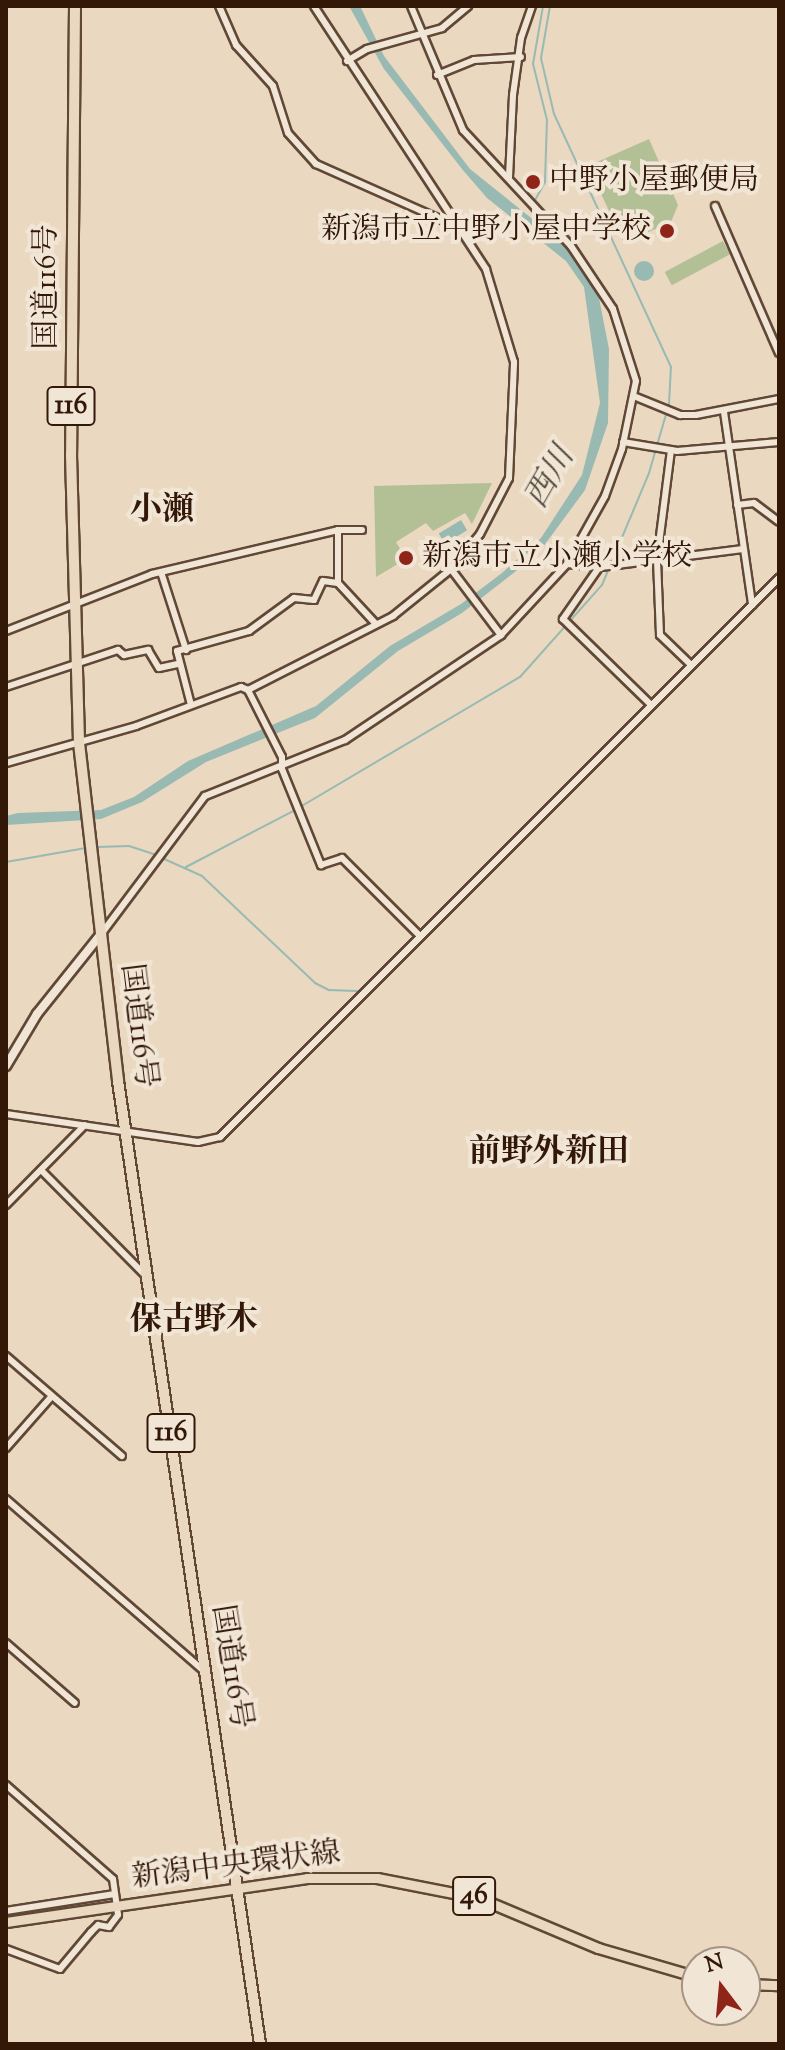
<!DOCTYPE html>
<html>
<head>
<meta charset="utf-8">
<style>
	body { margin:0 }
	#map { position:relative; width:785px; height:2050px; overflow:hidden; background:#ead8c0; font-family:"Sorts Mill Goudy","Noto Serif JP",serif }
	div>[style] { position:absolute }
	[style*='--x'] { left:calc(var(--x)*1px); top:calc(var(--y)*1px); width:calc(var(--w)*1px); rotate:calc(var(--a)*1deg) }
	.green>* { inset:0; background:#b3bf95; transform-origin:0 0 }
	.water>* { inset:0; background:#98bab2; transform-origin:0 0 }
	.round { border-radius:50% }
	.stream>* { height:2px; margin:-1px; padding:0 1px; transform-origin:1px; border-radius:1px; background:#98bab2 }
	.roads { filter:drop-shadow(2px 0 #614836) drop-shadow(-2px 0 #614836) drop-shadow(0 2px #614836) drop-shadow(0 -2px #614836) }
	.minor>* { height:6px; margin:-3px; padding:0 3px; transform-origin:3px; border-radius:3px; background:#f1e6d6 }
	.secondary>* { height:8px; margin:-4px; padding:0 4px; transform-origin:4px; border-radius:4px; background:#f1e6d6 }
	.primary>* { height:9px; margin:-4.5px; padding:0 4.5px; transform-origin:4.5px; border-radius:4.5px; background:#ead8c0 }
	.trunk>* { height:10px; margin:-5px; padding:0 5px; transform-origin:5px; border-radius:5px; background:#ead8c0 }
	.dots>* { width:22px; height:22px; translate:-50% -50%; box-sizing:border-box; border:4px solid #f1e6d6; border-radius:50% }
	span { translate:-50% -50%; white-space:nowrap; text-align:center; line-height:1.15; -webkit-text-stroke:8px #f1e6d6; paint-order:stroke }
	.shield-label span { padding:2px 6px; background:#f1e6d6; border:2px solid; border-radius:6px; -webkit-text-stroke-width:0 }
	.shield-label { font-size:28px; color:#331808; font-weight:700 }
	.poi-label { font-size:30px; color:#331808 }
	.left { translate:0 -50%; text-align:left }
	.right { translate:-100% -50%; text-align:right }
	.street-label { font-size:30px; color:#331808 }
	.water-label { font-size:32px; color:#51493b; font-style:italic }
	.neighbourhood-label { font-size:32px; color:#331808; font-weight:700 }
	.frame { position:absolute; inset:0; border:8px solid #331808; pointer-events:none }
	.north { position:absolute; left:681px; top:1946px; width:80px; height:80px; box-sizing:border-box; background:#f1e6d6; border:2px solid #a59484; border-radius:50%; rotate:344deg; font-size:22px; font-weight:700; line-height:32px; text-align:center; color:#331808 }
	.north::after { content:''; display:block; margin:auto; width:28px; height:36px; background:#8f2418; clip-path:polygon(50% 0,100% 100%,50% 72%,0 100%) }
</style>
</head>
<body>
<div id="map">
	<div class="green">
		<i style="clip-path:polygon(649px 139px,678px 205px,671px 222px,624px 243px,588px 166px)"></i>
		<i style="left:723px;top:241px;width:15px;height:66px;rotate:62deg"></i>
		<i style="clip-path:polygon(492px 483px,472px 524px,465px 513px,433px 531px,426px 523px,396px 542px,406px 559px,376px 577px,374px 486px)"></i>
	</div>
	<div class="water">
		<i style="clip-path:polygon(349px 6px,360px 6px,384px 56px,470px 169px,565px 245px,597px 288px,609px 349px,608px 423px,585px 490px,543px 547px,516px 571px,462px 613px,398px 651px,315px 718px,206px 762px,142px 802px,101px 819px,6px 825px,6px 816px,18px 813px,101px 810px,134px 797px,188px 761px,316px 706px,390px 646px,461px 604px,502px 573px,541px 538px,582px 475px,600px 403px,584px 287px,566px 261px,487px 198px,462px 169px,384px 69px)"></i>
		<i class="round" style="left:634px;top:261px;width:20px;height:20px"></i>
		<i style="left:461px;top:520px;width:12px;height:26px;rotate:59deg"></i>
	</div>
	<div class="stream">
		<i style="--x:534;--y:202;--w:23;--a:-61"></i>
		<i style="--x:545;--y:182;--w:62;--a:-88.2"></i>
		<i style="--x:547;--y:120;--w:58;--a:-104"></i>
		<i style="--x:533;--y:64;--w:59;--a:-80.2"></i>
		<i style="--x:79;--y:599;--w:76;--a:-22.5"></i>
		<i style="--x:149;--y:570;--w:17;--a:-7"></i>
		<i style="--x:45;--y:613;--w:23;--a:-23"></i>
		<i style="--x:732;--y:630;--w:66;--a:-45"></i>
		<i style="--x:300;--y:807;--w:256;--a:-30.6"></i>
		<i style="--x:520;--y:677;--w:123;--a:-48.3"></i>
		<i style="--x:602;--y:585;--w:121;--a:-67.2"></i>
		<i style="--x:649;--y:473;--w:72;--a:-73.8"></i>
		<i style="--x:669;--y:404;--w:37;--a:-87"></i>
		<i style="--x:671;--y:367;--w:279;--a:-114.8"></i>
		<i style="--x:554;--y:114;--w:57;--a:-103.1"></i>
		<i style="--x:541;--y:58;--w:53;--a:-80.2"></i>
		<i style="--x:97;--y:847;--w:32;--a:-2"></i>
		<i style="--x:129;--y:846;--w:29;--a:18"></i>
		<i style="--x:162;--y:858;--w:44;--a:24.2"></i>
		<i style="--x:202;--y:876;--w:156;--a:43.4"></i>
		<i style="--x:315;--y:983;--w:16;--a:27"></i>
		<i style="--x:329;--y:990;--w:34;--a:2"></i>
		<i style="--x:6;--y:862;--w:81;--a:-9.9"></i>
		<i style="--x:186;--y:867;--w:123;--a:-27.6"></i>
		<i style="--x:369;--y:990;--w:133;--a:-44.4"></i>
	</div>
	<div class="roads">
		<div class="minor">
			<i style="--x:219;--y:6;--w:43;--a:66.4"></i>
			<i style="--x:236;--y:45;--w:55;--a:47.9"></i>
			<i style="--x:273;--y:86;--w:49;--a:72.3"></i>
			<i style="--x:288;--y:133;--w:42;--a:47.9"></i>
			<i style="--x:316;--y:164;--w:162;--a:24"></i>
			<i style="--x:347;--y:61;--w:23;--a:-31"></i>
			<i style="--x:367;--y:49;--w:78;--a:-15.6"></i>
			<i style="--x:442;--y:28;--w:34;--a:-40"></i>
			<i style="--x:437;--y:75;--w:40;--a:-22"></i>
			<i style="--x:474;--y:60;--w:47;--a:-3.7"></i>
			<i style="--x:509;--y:177;--w:82;--a:-87.2"></i>
			<i style="--x:513;--y:95;--w:58;--a:-82"></i>
			<i style="--x:521;--y:38;--w:34;--a:-71"></i>
			<i style="--x:715;--y:206;--w:160;--a:66.5"></i>
			<i style="--x:636;--y:397;--w:48;--a:22.2"></i>
			<i style="--x:680;--y:415;--w:16;--a:0"></i>
			<i style="--x:696;--y:415;--w:85;--a:-10.9"></i>
			<i style="--x:724;--y:412;--w:195;--a:81.7"></i>
			<i style="--x:623;--y:442;--w:55;--a:9.5"></i>
			<i style="--x:677;--y:451;--w:102;--a:-5"></i>
			<i style="--x:671;--y:450;--w:111;--a:97.3"></i>
			<i style="--x:657;--y:560;--w:75;--a:87.7"></i>
			<i style="--x:660;--y:635;--w:42;--a:44"></i>
			<i style="--x:737;--y:505;--w:17;--a:-7"></i>
			<i style="--x:754;--y:503;--w:31;--a:37"></i>
			<i style="--x:338;--y:530;--w:53;--a:90"></i>
			<i style="--x:567;--y:564;--w:34;--a:5"></i>
			<i style="--x:601;--y:567;--w:143;--a:-7.2"></i>
			<i style="--x:600;--y:566;--w:65;--a:124.9"></i>
			<i style="--x:563;--y:619;--w:122;--a:44.3"></i>
			<i style="--x:451;--y:569;--w:83;--a:52.9"></i>
			<i style="--x:161;--y:572;--w:82;--a:72.2"></i>
			<i style="--x:6;--y:631;--w:157;--a:-21.3"></i>
			<i style="--x:152;--y:574;--w:191;--a:-13.3"></i>
			<i style="--x:338;--y:530;--w:24;--a:0"></i>
			<i style="--x:6;--y:687;--w:118;--a:-18.3"></i>
			<i style="--x:118;--y:650;--w:8;--a:40"></i>
			<i style="--x:124;--y:655;--w:25;--a:-12"></i>
			<i style="--x:148;--y:650;--w:21;--a:59"></i>
			<i style="--x:159;--y:668;--w:19;--a:-12"></i>
			<i style="--x:248;--y:690;--w:75;--a:63.1"></i>
			<i style="--x:282;--y:757;--w:12;--a:90"></i>
			<i style="--x:282;--y:769;--w:104;--a:67.9"></i>
			<i style="--x:321;--y:865;--w:22;--a:-18"></i>
			<i style="--x:342;--y:858;--w:110;--a:45"></i>
			<i style="--x:191;--y:705;--w:56;--a:-104.5"></i>
			<i style="--x:177;--y:651;--w:75;--a:-15.5"></i>
			<i style="--x:249;--y:631;--w:56;--a:-36.3"></i>
			<i style="--x:294;--y:598;--w:20;--a:6"></i>
			<i style="--x:314;--y:600;--w:21;--a:-65"></i>
			<i style="--x:323;--y:581;--w:15;--a:8"></i>
			<i style="--x:338;--y:583;--w:56;--a:47.2"></i>
			<i style="--x:6;--y:763;--w:135;--a:-15.9"></i>
			<i style="--x:136;--y:726;--w:112;--a:-20.4"></i>
			<i style="--x:241;--y:687;--w:8;--a:23"></i>
			<i style="--x:248;--y:690;--w:163;--a:-27"></i>
			<i style="--x:393;--y:616;--w:75;--a:-39"></i>
			<i style="--x:451;--y:569;--w:45;--a:-50.4"></i>
			<i style="--x:480;--y:534;--w:63;--a:-62.6"></i>
			<i style="--x:509;--y:478;--w:116;--a:-87.5"></i>
			<i style="--x:514;--y:362;--w:97;--a:-106.8"></i>
			<i style="--x:486;--y:269;--w:314;--a:-123.2"></i>
			<i style="--x:102;--y:933;--w:171;--a:-53.1"></i>
			<i style="--x:205;--y:796;--w:151;--a:-21.8"></i>
			<i style="--x:345;--y:740;--w:188;--a:-33.9"></i>
			<i style="--x:501;--y:635;--w:97;--a:-47.1"></i>
			<i style="--x:567;--y:564;--w:78;--a:-60.8"></i>
			<i style="--x:605;--y:496;--w:50;--a:-70.1"></i>
			<i style="--x:622;--y:449;--w:69;--a:-78.4"></i>
			<i style="--x:636;--y:381;--w:76;--a:-107.7"></i>
			<i style="--x:613;--y:309;--w:76;--a:-123.7"></i>
			<i style="--x:571;--y:246;--w:158;--a:-133"></i>
			<i style="--x:463;--y:130;--w:134;--a:-112.8"></i>
			<i style="--x:6;--y:1114;--w:194;--a:8.3"></i>
			<i style="--x:198;--y:1142;--w:23;--a:-13"></i>
			<i style="--x:220;--y:1137;--w:791;--a:-45"></i>
			<i style="--x:41;--y:1170;--w:148;--a:45.3"></i>
			<i style="--x:6;--y:1205;--w:112;--a:-45.4"></i>
			<i style="--x:6;--y:1356;--w:153;--a:40.8"></i>
			<i style="--x:6;--y:1448;--w:69;--a:-48.5"></i>
			<i style="--x:6;--y:1499;--w:261;--a:41"></i>
			<i style="--x:6;--y:1643;--w:91;--a:41"></i>
			<i style="--x:6;--y:1785;--w:142;--a:41.3"></i>
			<i style="--x:113;--y:1879;--w:36;--a:82"></i>
			<i style="--x:118;--y:1915;--w:15;--a:127"></i>
			<i style="--x:109;--y:1927;--w:11;--a:-170"></i>
			<i style="--x:98;--y:1925;--w:10;--a:135"></i>
			<i style="--x:91;--y:1932;--w:48;--a:130"></i>
			<i style="--x:60;--y:1969;--w:58;--a:-159.7"></i>
			<i style="--x:6;--y:1911;--w:110;--a:-8.9"></i>
		</div>
		<div class="secondary">
			<i style="--x:6;--y:1066;--w:61;--a:-59.2"></i>
			<i style="--x:37;--y:1014;--w:104;--a:-51.3"></i>
		</div>
		<div class="primary">
			<i style="--x:6;--y:1922;--w:304;--a:-8.3"></i>
			<i style="--x:307;--y:1878;--w:70;--a:0"></i>
			<i style="--x:377;--y:1878;--w:104;--a:11.1"></i>
			<i style="--x:479;--y:1898;--w:129;--a:22.8"></i>
			<i style="--x:598;--y:1948;--w:103;--a:16.3"></i>
			<i style="--x:745;--y:1984;--w:34;--a:2"></i>
		</div>
		<div class="trunk">
			<i style="--x:75;--y:6;--w:449;--a:90.5"></i>
			<i style="--x:71;--y:455;--w:288;--a:88.4"></i>
			<i style="--x:79;--y:743;--w:340;--a:83.4"></i>
			<i style="--x:118;--y:1081;--w:973;--a:81.61"></i>
		</div>
	</div>
	<div class="dots">
		<i style="left:533px;top:182px;background:#8f2418"></i>
		<i style="left:667px;top:231px;background:#8f2418"></i>
		<i style="left:406px;top:558px;background:#8f2418"></i>
	</div>
	<div class="shield-label">
		<span style="left:71px;top:406px">116</span>
		<span style="left:171px;top:1433px">116</span>
		<span style="left:474px;top:1896px">46</span>
	</div>
	<div class="poi-label">
		<span class="left" style="left:549px;top:182px">中野小屋郵便局</span>
		<span class="right" style="left:651px;top:231px">新潟市立中野小屋中学校</span>
		<span class="left" style="left:422px;top:558px">新潟市立小瀬小学校</span>
	</div>
	<div class="street-label">
		<span style="left:48px;top:287px;rotate:-90deg">国道116号</span>
		<span style="left:137px;top:1026px;rotate:83deg">国道116号</span>
		<span style="left:230px;top:1667px;rotate:81deg">国道116号</span>
		<span style="left:236px;top:1867px;rotate:-7deg">新潟中央環状線</span>
	</div>
	<div class="water-label">
		<span style="left:551px;top:478px;rotate:-60deg">西川</span>
	</div>
	<div class="neighbourhood-label">
		<span style="left:162px;top:511px">小瀬</span>
		<span style="left:549px;top:1153px">前野外新田</span>
		<span style="left:194px;top:1321px">保古野木</span>
	</div>
	<div class="frame"></div>
	<div class="north">N</div>
</div>
</body>
</html>
